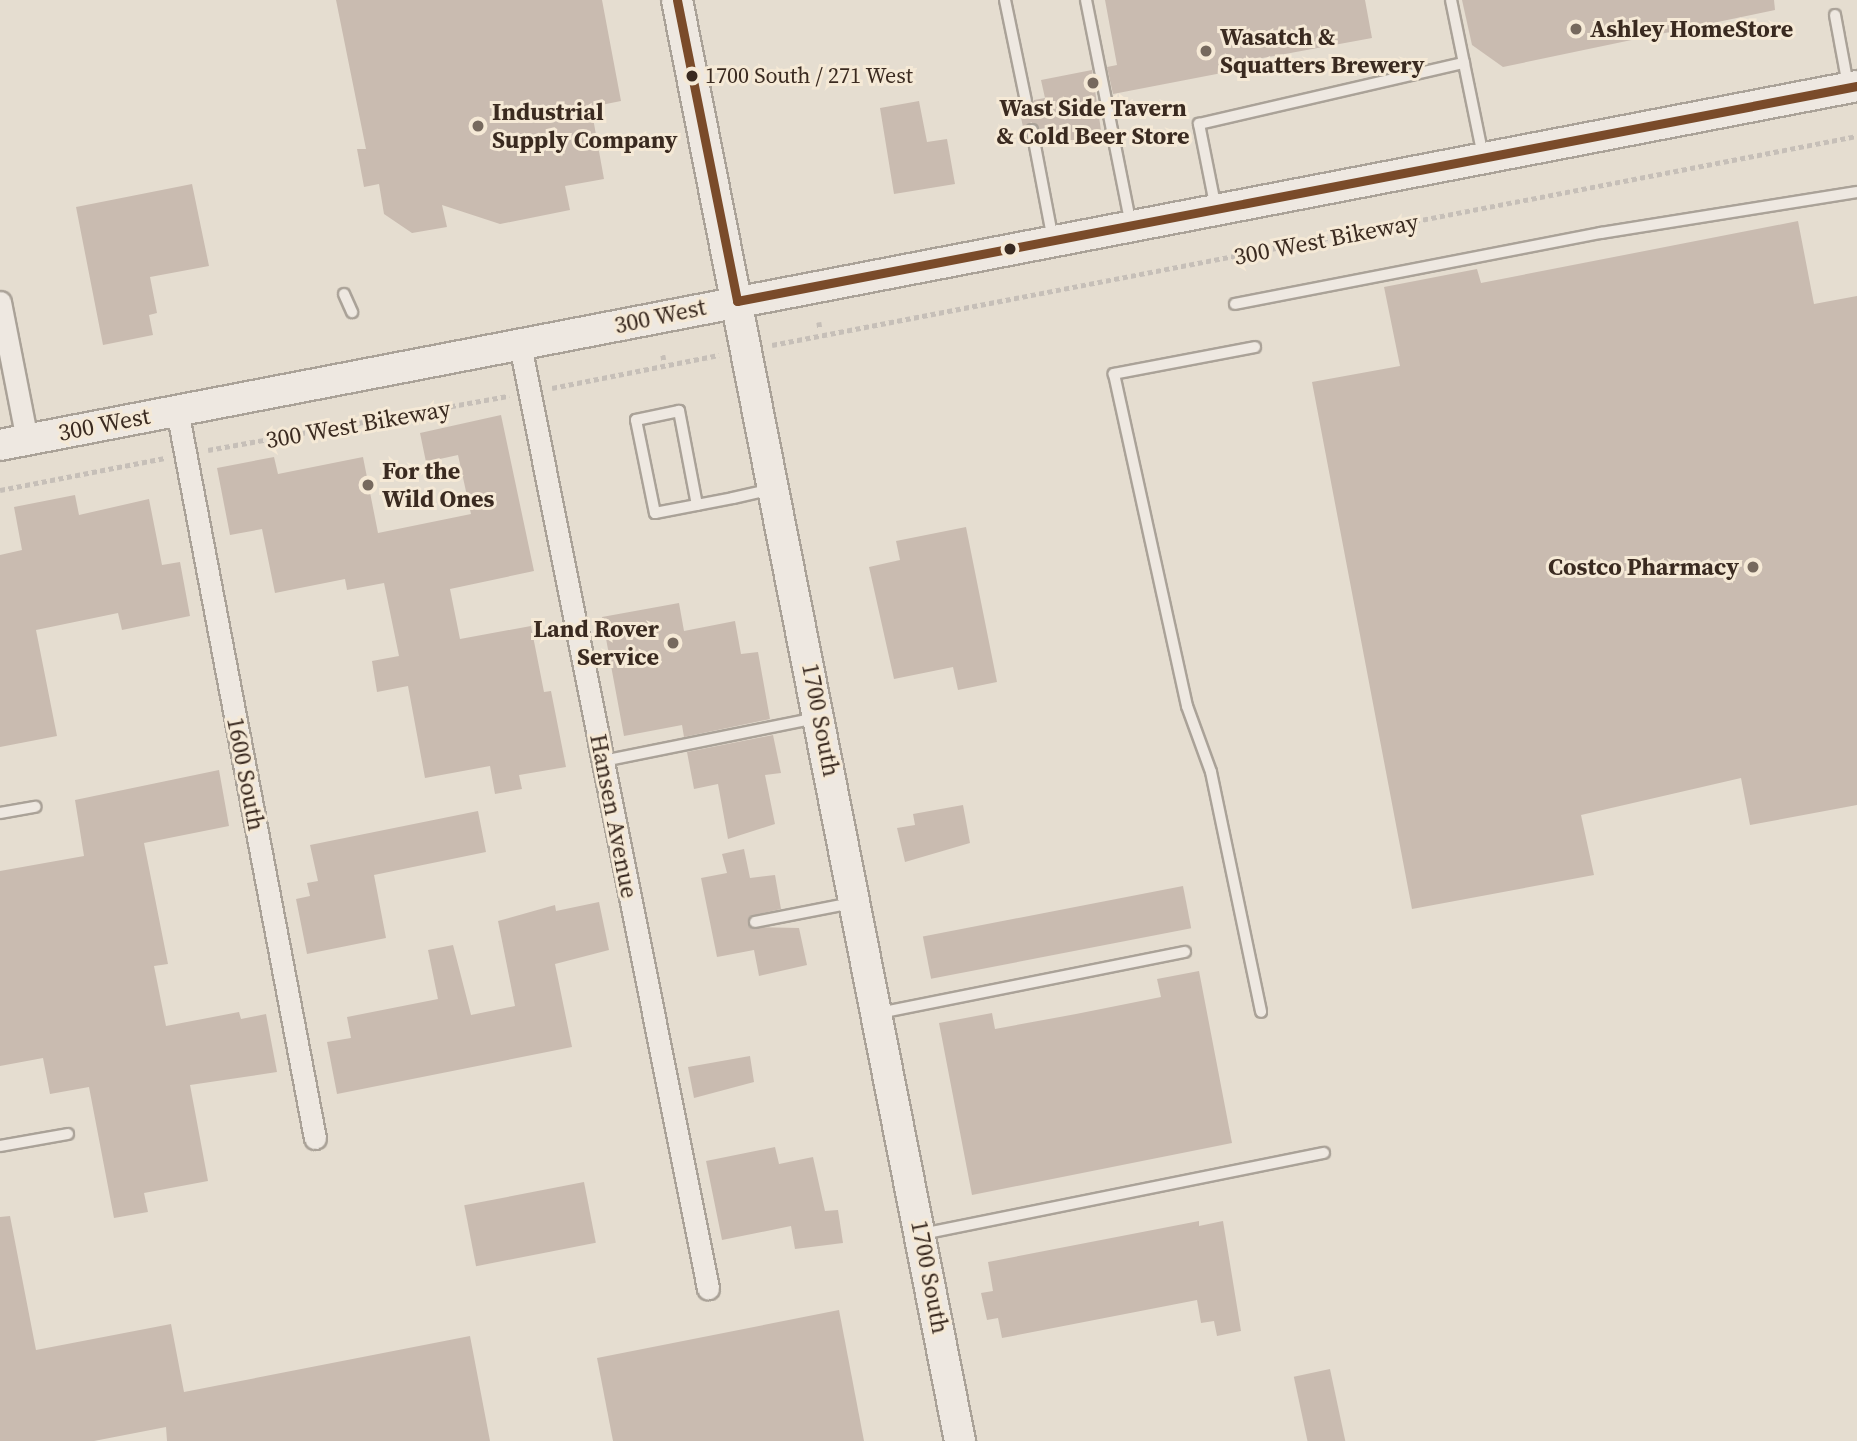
<!DOCTYPE html>
<html>
<head>
<meta charset="utf-8">
<style>
	body { margin:0 }
	#map { position:relative; width:1857px; height:1441px; overflow:hidden; background:#e5ddd0; font-family:"Source Serif 4",serif }
	div>[style] { position:absolute }
	[style*='--x'] { left:calc(var(--x)*1px); top:calc(var(--y)*1px); width:calc(var(--w)*1px); rotate:calc(var(--a)*1deg) }
	.building>* { inset:0; background:#c9bbb0; transform-origin:0 0 }
	.path>* { height:4.5px; margin-top:-2.25px; transform-origin:0; background:repeating-linear-gradient(90deg,#c6bfb8 0 5px,transparent 0 8.5px) }
	.roads { filter:drop-shadow(2px 0 #aaa298) drop-shadow(-2px 0 #aaa298) drop-shadow(0 2px #aaa298) drop-shadow(0 -2px #aaa298) }
	.lane>* { height:10px; margin:-5px; padding:0 5px; transform-origin:5px; border-radius:5px; background:#eee8e1 }
	.street>* { height:21px; margin:-10.5px; padding:0 10.5px; transform-origin:10.5px; border-radius:10.5px; background:#eee8e1 }
	.secondary>* { height:30px; margin:-15px; padding:0 15px; transform-origin:15px; border-radius:15px; background:#eee8e1 }
	.bus-1>* { height:9px; margin:-4.5px; padding:0 4.5px; transform-origin:4.5px; border-radius:4.5px; background:#7a4b2a }
	.dots>* { width:19px; height:19px; translate:-50% -50%; box-sizing:border-box; border:4px solid #f5e9d6; border-radius:50% }
	span { translate:-50% -50%; white-space:nowrap; text-align:center; line-height:1.15; -webkit-text-stroke:6px #f5e9d6; paint-order:stroke }
	.bus-label { font-size:22px; color:#3a2a20 }
	.left { translate:0 -50%; text-align:left }
	.poi-label { font-size:24px; color:#3a2a20; font-weight:700 }
	.right { translate:-100% -50%; text-align:right }
	.street-label { font-size:24px; color:#3a2a20 }
</style>
</head>
<body>
<div id="map">
	<div class="building">
		<i style="clip-path:polygon(336px 0,602px 0,621px 101px,591px 107px,604px 179px,565px 186px,570px 210px,500px 224px,442px 205px,447px 227px,412px 233px,384px 214px,379px 184px,364px 187px,357px 149px,366px 149px)"></i>
		<i style="clip-path:polygon(1105px 0,1365px 0,1372px 38px,1225px 65px,1227px 72px,1113px 94px,1107px 67px,1117px 65px)"></i>
		<i style="clip-path:polygon(1462px 0,1774px 0,1775px 10px,1503px 67px,1472px 45px)"></i>
		<i style="clip-path:polygon(1092px 70px,1102px 137px,1054px 146px,1050px 127px,1040px 129px,1031px 122px,1024px 132px,1018px 103px,1027px 109px,1034px 100px,1045px 98px,1041px 80px)"></i>
		<i style="clip-path:polygon(919px 101px,927px 142px,947px 139px,955px 184px,894px 194px,880px 108px)"></i>
		<i style="clip-path:polygon(192px 184px,209px 266px,150px 277px,157px 313px,149px 315px,153px 335px,103px 345px,76px 207px)"></i>
		<i style="clip-path:polygon(1798px 221px,1814px 304px,1857px 296px,1857px 805px,1750px 825px,1741px 778px,1581px 815px,1594px 875px,1412px 909px,1312px 382px,1400px 366px,1384px 287px,1477px 269px,1481px 283px)"></i>
		<i style="clip-path:polygon(501px 415px,534px 571px,450px 589px,460px 639px,531px 626px,544px 692px,551px 691px,566px 767px,519px 775px,522px 789px,495px 794px,490px 766px,425px 778px,408px 686px,377px 692px,372px 661px,399px 656px,384px 583px,347px 590px,345px 579px,275px 593px,262px 529px,230px 535px,217px 468px,274px 457px,278px 474px,363px 457px,378px 533px,471px 514px,458px 455px,426px 462px,420px 433px)"></i>
		<i style="clip-path:polygon(75px 495px,79px 515px,149px 499px,162px 565px,180px 562px,190px 616px,122px 630px,118px 613px,36px 630px,57px 736px,0 747px,0 555px,22px 550px,14px 507px)"></i>
		<i style="clip-path:polygon(966px 527px,997px 682px,958px 690px,953px 667px,894px 679px,869px 567px,900px 560px,896px 541px)"></i>
		<i style="clip-path:polygon(679px 603px,684px 631px,735px 621px,741px 654px,758px 652px,770px 719px,684px 737px,682px 725px,624px 736px,602px 617px)"></i>
		<i style="clip-path:polygon(773px 735px,781px 773px,765px 775px,775px 824px,728px 839px,718px 784px,694px 789px,687px 752px)"></i>
		<i style="clip-path:polygon(219px 770px,229px 826px,144px 843px,168px 964px,154px 966px,166px 1026px,239px 1012px,241px 1019px,266px 1014px,277px 1072px,190px 1085px,208px 1181px,144px 1193px,148px 1212px,114px 1218px,89px 1087px,50px 1094px,43px 1058px,0 1066px,0 871px,84px 856px,75px 800px)"></i>
		<i style="clip-path:polygon(963px 805px,970px 843px,905px 862px,897px 828px,915px 825px,913px 814px)"></i>
		<i style="clip-path:polygon(478px 811px,486px 852px,374px 875px,386px 938px,307px 954px,296px 899px,310px 896px,307px 883px,318px 881px,310px 845px)"></i>
		<i style="clip-path:polygon(744px 849px,750px 878px,775px 875px,781px 909px,750px 916px,749px 927px,799px 928px,807px 965px,759px 976px,754px 950px,717px 957px,701px 878px,727px 873px,722px 854px)"></i>
		<i style="left:1183px;top:886px;width:43px;height:265px;rotate:79deg"></i>
		<i style="clip-path:polygon(599px 902px,609px 950px,555px 964px,572px 1047px,337px 1094px,327px 1042px,351px 1038px,347px 1017px,438px 999px,428px 950px,453px 945px,471px 1015px,515px 1006px,498px 921px,555px 905px,556px 911px)"></i>
		<i style="clip-path:polygon(1199px 971px,1232px 1143px,972px 1195px,939px 1023px,992px 1013px,995px 1029px,1076px 1014px,1161px 997px,1157px 979px)"></i>
		<i style="clip-path:polygon(750px 1056px,754px 1082px,694px 1098px,688px 1067px)"></i>
		<i style="clip-path:polygon(775px 1147px,779px 1164px,813px 1157px,825px 1211px,838px 1210px,843px 1243px,795px 1249px,791px 1226px,722px 1240px,706px 1161px)"></i>
		<i style="left:584px;top:1182px;width:62px;height:122px;rotate:79deg"></i>
		<i style="clip-path:polygon(10px 1216px,36px 1350px,171px 1324px,184px 1392px,470px 1336px,490px 1441px,167px 1441px,166px 1427px,94px 1441px,0 1441px,0 1217px)"></i>
		<i style="clip-path:polygon(1199px 1221px,1199px 1226px,1223px 1221px,1241px 1331px,1217px 1336px,1214px 1321px,1201px 1323px,1197px 1300px,1002px 1338px,998px 1318px,987px 1320px,981px 1293px,993px 1291px,988px 1262px)"></i>
		<i style="clip-path:polygon(839px 1310px,864px 1441px,613px 1441px,597px 1358px)"></i>
		<i style="left:1330px;top:1369px;width:74px;height:37px;rotate:78deg"></i>
	</div>
	<div class="path">
		<i style="--x:819;--y:322;--w:6;--a:81"></i>
		<i style="--x:772;--y:345;--w:1105;--a:-10.9"></i>
		<i style="--x:663;--y:355;--w:5;--a:79"></i>
		<i style="--x:552;--y:388;--w:170;--a:-11.2"></i>
		<i style="--x:208;--y:450;--w:306;--a:-10.2"></i>
		<i style="--x:0;--y:490;--w:168;--a:-11"></i>
	</div>
	<div class="roads">
		<div class="lane">
			<i style="--x:1005;--y:0;--w:103;--a:78.3"></i>
			<i style="--x:1086;--y:0;--w:229;--a:78.7"></i>
			<i style="--x:1451;--y:0;--w:159;--a:78.4"></i>
			<i style="--x:1835;--y:15;--w:71;--a:79.5"></i>
			<i style="--x:1032;--y:130;--w:112;--a:79.2"></i>
			<i style="--x:1216;--y:209;--w:87;--a:-101.3"></i>
			<i style="--x:1199;--y:124;--w:272;--a:-13"></i>
			<i style="--x:344;--y:294;--w:20;--a:66"></i>
			<i style="--x:1235;--y:304;--w:373;--a:-11"></i>
			<i style="--x:1601;--y:233;--w:259;--a:-9.1"></i>
			<i style="--x:1255;--y:347;--w:144;--a:169.2"></i>
			<i style="--x:1114;--y:374;--w:340;--a:77.6"></i>
			<i style="--x:1187;--y:706;--w:70;--a:70"></i>
			<i style="--x:1211;--y:772;--w:245;--a:78.2"></i>
			<i style="--x:697;--y:505;--w:96;--a:-100.8"></i>
			<i style="--x:679;--y:411;--w:44;--a:168.2"></i>
			<i style="--x:636;--y:420;--w:95;--a:78.5"></i>
			<i style="--x:655;--y:513;--w:79;--a:-10.9"></i>
			<i style="--x:733;--y:498;--w:41;--a:-12.7"></i>
			<i style="--x:603;--y:761;--w:217;--a:-11.4"></i>
			<i style="--x:0;--y:813;--w:36;--a:-10"></i>
			<i style="--x:755;--y:922;--w:99;--a:-11.1"></i>
			<i style="--x:879;--y:1013;--w:312;--a:-11.3"></i>
			<i style="--x:0;--y:1146;--w:69;--a:-10"></i>
			<i style="--x:922;--y:1234;--w:410;--a:-11.4"></i>
		</div>
		<div class="street">
			<i style="--x:0;--y:302;--w:140;--a:78.9"></i>
			<i style="--x:520;--y:345;--w:962;--a:78.73"></i>
			<i style="--x:177;--y:410;--w:741;--a:79.27"></i>
		</div>
		<div class="secondary">
			<i style="--x:677;--y:0;--w:1469;--a:78.89"></i>
			<i style="--x:0;--y:445;--w:1891;--a:-10.94"></i>
		</div>
	</div>
	<div class="bus-1">
		<i style="--x:677;--y:0;--w:307;--a:78.7"></i>
		<i style="--x:737;--y:301;--w:1140;--a:-10.87"></i>
	</div>
	<div class="dots">
		<i style="left:1576px;top:29px;background:#76695e"></i>
		<i style="left:1206px;top:51px;background:#76695e"></i>
		<i style="left:692px;top:76px;background:#3a2a20"></i>
		<i style="left:1093px;top:83px;background:#76695e"></i>
		<i style="left:478px;top:126px;background:#76695e"></i>
		<i style="left:1010px;top:249px;background:#3a2a20"></i>
		<i style="left:368px;top:485px;background:#76695e"></i>
		<i style="left:1753px;top:567px;background:#76695e"></i>
		<i style="left:673px;top:643px;background:#76695e"></i>
	</div>
	<div class="bus-label">
		<span class="left" style="left:705px;top:76px">1700 South / 271 West</span>
	</div>
	<div class="poi-label">
		<span class="left" style="left:1590px;top:29px">Ashley HomeStore</span>
		<span class="left" style="left:1220px;top:51px">Wasatch &amp;<br>Squatters Brewery</span>
		<span style="left:1093px;top:122px">Wast Side Tavern<br>&amp; Cold Beer Store</span>
		<span class="left" style="left:492px;top:126px">Industrial<br>Supply Company</span>
		<span class="left" style="left:382px;top:485px">For the<br>Wild Ones</span>
		<span class="right" style="left:1739px;top:567px">Costco Pharmacy</span>
		<span class="right" style="left:659px;top:643px">Land Rover<br>Service</span>
	</div>
	<div class="street-label">
		<span style="left:1326px;top:239px;rotate:-11deg">300 West Bikeway</span>
		<span style="left:660px;top:316px;rotate:-12deg">300 West</span>
		<span style="left:104px;top:424px;rotate:-11deg">300 West</span>
		<span style="left:358px;top:424px;rotate:-10deg">300 West Bikeway</span>
		<span style="left:821px;top:720px;rotate:79deg">1700 South</span>
		<span style="left:246px;top:774px;rotate:79deg">1600 South</span>
		<span style="left:614px;top:816px;rotate:79deg">Hansen Avenue</span>
		<span style="left:930px;top:1277px;rotate:79deg">1700 South</span>
	</div>
</div>
</body>
</html>
